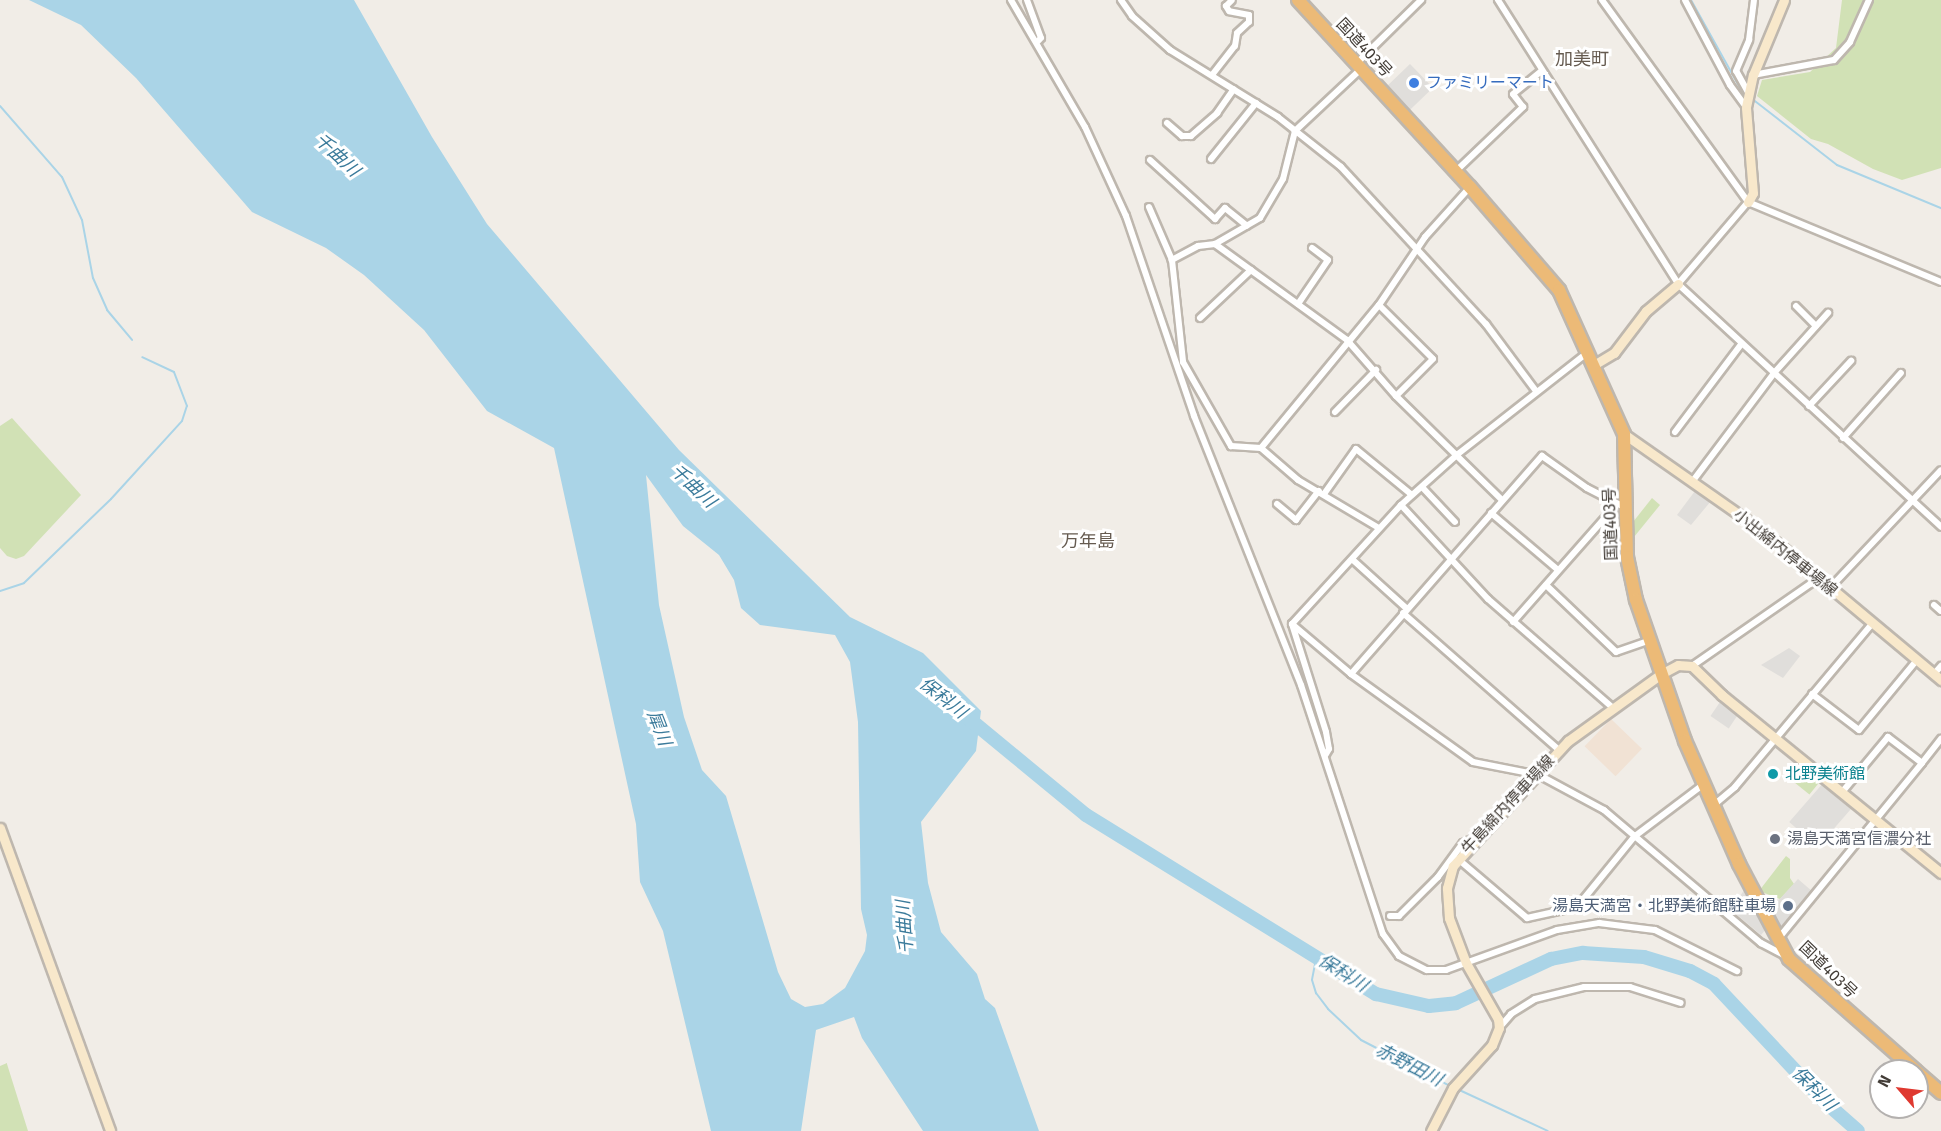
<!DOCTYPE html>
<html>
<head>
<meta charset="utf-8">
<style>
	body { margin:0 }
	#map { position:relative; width:1941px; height:1131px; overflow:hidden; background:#f1ede7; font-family:"Fira Sans","Noto Sans JP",sans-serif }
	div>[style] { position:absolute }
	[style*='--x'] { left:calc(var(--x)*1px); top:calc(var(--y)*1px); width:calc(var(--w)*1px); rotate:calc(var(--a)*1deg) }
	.commercial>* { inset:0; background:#f1e2d4; transform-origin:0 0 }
	.green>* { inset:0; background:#d1e1b5; transform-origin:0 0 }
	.parking>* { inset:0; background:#e0dedb; transform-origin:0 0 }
	.water>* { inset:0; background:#aad4e7 }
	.stream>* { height:2px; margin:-1px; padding:0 1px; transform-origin:1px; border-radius:1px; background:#aad4e7 }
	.river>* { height:14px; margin:-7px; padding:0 7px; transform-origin:7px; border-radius:7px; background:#aad4e7 }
	.roads { filter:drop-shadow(2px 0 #beb7ae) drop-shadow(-2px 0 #beb7ae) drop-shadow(0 2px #beb7ae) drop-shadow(0 -2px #beb7ae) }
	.street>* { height:6px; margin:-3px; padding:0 3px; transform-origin:3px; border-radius:3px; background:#fff }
	.secondary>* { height:9px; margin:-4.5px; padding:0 4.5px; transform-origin:4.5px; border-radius:4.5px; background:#f8e8cb }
	.highway>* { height:12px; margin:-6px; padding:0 6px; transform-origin:6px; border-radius:6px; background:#ecba77 }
	.dots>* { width:16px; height:16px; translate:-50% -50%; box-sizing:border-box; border:3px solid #fff; border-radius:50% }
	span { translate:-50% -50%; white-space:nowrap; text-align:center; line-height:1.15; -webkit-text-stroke:6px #fff; paint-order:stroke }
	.street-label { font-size:16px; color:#433d37 }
	.shop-label { font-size:16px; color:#366cbe }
	.left { translate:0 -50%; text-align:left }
	.culture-label { font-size:16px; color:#0d838f }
	.worship-label { font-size:16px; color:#5b616d }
	.service-label { font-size:16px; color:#4e5e75 }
	.right { translate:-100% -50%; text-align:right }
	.neighbourhood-label { font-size:18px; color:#655a4f }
	.water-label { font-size:18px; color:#3b7b9b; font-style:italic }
	.north { position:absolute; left:1869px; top:1059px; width:60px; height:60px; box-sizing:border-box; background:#fff; border:2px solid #b4b1af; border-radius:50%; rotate:298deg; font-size:16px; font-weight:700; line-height:24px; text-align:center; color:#433d37 }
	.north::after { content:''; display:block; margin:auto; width:21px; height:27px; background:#df3930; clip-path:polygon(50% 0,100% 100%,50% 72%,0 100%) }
</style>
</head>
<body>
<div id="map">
	<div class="commercial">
		<i style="left:1611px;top:719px;width:43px;height:38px;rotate:44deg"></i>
	</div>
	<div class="green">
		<i style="clip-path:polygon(1842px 0,1941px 0,1941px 168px,1902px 180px,1873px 169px,1828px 144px,1811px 139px,1757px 96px,1762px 80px,1810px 72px,1836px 48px)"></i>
		<i style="clip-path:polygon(12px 418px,81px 495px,24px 556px,16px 559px,7px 556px,0 548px,0 426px)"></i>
		<i style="clip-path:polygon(1652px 498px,1660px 505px,1634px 537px,1633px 522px)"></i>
		<i style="left:1799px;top:763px;width:28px;height:18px;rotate:39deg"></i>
		<i style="clip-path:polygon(1786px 856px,1790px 859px,1790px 878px,1794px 884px,1780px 899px,1759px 891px)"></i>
		<i style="clip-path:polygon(7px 1063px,7px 1064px,28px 1131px,0 1131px,0 1066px)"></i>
	</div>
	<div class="parking">
		<i style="left:1410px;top:64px;width:33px;height:35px;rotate:46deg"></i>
		<i style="clip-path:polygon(1695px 491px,1711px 501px,1691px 525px,1677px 515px)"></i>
		<i style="clip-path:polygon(1789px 648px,1800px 656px,1783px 678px,1761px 665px)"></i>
		<i style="left:1720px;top:702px;width:22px;height:17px;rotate:34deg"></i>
		<i style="left:1824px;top:782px;width:38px;height:53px;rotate:41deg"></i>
		<i style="clip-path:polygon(1798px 879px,1813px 892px,1779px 934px,1768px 912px)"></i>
		<i style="clip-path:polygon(1746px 888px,1766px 929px,1761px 935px,1730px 909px)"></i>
	</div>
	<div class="water">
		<i style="clip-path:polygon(evenodd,29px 0,354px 0,432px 137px,487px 224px,679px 450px,850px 617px,923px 653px,981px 711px,976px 751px,921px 822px,928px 883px,941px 932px,977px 974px,985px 999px,995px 1008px,1039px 1131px,923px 1131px,862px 1038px,854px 1017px,816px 1030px,801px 1131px,711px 1131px,663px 931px,640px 882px,636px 824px,554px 448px,487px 411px,424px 330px,364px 275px,326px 248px,252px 212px,136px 78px,81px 25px,29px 0,646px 475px,683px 526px,719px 555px,734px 580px,741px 608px,760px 625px,835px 635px,850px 662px,858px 722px,861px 909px,867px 935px,865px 951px,845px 988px,823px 1004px,805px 1007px,791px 999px,778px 972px,726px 796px,702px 770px,684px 717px,659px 605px,646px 475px)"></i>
	</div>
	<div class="stream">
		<i style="--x:1691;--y:0;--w:101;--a:60.9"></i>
		<i style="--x:1751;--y:98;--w:109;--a:37.9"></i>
		<i style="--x:1837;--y:165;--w:113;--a:22.5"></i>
		<i style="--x:0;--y:106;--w:94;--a:48.9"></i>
		<i style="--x:62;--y:177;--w:47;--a:65.1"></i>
		<i style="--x:82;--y:220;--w:59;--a:79.3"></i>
		<i style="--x:93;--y:278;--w:35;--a:66"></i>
		<i style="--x:107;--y:310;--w:39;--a:50"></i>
		<i style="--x:0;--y:591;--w:25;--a:-18"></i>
		<i style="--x:24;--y:583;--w:121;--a:-44"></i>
		<i style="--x:111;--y:499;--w:105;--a:-47.7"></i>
		<i style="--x:182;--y:421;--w:16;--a:-72"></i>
		<i style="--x:187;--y:406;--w:36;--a:-111"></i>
		<i style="--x:174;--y:372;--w:35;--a:-155"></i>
		<i style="--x:1316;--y:959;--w:21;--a:101"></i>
		<i style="--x:1312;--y:980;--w:14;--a:73"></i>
		<i style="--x:1316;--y:993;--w:20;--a:53"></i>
		<i style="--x:1328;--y:1009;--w:45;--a:43.2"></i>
		<i style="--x:1361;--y:1040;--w:100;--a:27.3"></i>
		<i style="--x:1455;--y:1088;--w:102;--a:24.8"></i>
	</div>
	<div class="river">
		<i style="--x:967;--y:717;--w:154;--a:39.5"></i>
		<i style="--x:1086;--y:815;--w:341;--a:31.7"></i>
		<i style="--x:1376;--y:994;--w:54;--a:12.8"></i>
		<i style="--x:1429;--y:1006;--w:27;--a:-6"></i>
		<i style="--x:1456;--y:1003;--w:105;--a:-24.9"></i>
		<i style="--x:1551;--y:959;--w:33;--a:-11"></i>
		<i style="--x:1583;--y:953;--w:61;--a:3.8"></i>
		<i style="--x:1644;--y:957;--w:48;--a:16.9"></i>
		<i style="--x:1690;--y:971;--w:27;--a:28"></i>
		<i style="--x:1714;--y:984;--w:161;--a:46.8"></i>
		<i style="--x:1824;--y:1101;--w:45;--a:41.4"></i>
	</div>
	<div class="roads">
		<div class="street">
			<i style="--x:1011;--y:0;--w:147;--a:59.8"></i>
			<i style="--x:1085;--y:127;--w:98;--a:65.3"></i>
			<i style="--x:1126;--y:216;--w:211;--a:71.2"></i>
			<i style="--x:1194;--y:416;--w:289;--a:68.3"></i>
			<i style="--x:1301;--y:685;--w:262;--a:71.8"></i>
			<i style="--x:1383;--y:934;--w:27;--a:54"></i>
			<i style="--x:1399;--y:956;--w:31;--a:27"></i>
			<i style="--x:1427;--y:970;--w:19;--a:0"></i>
			<i style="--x:1446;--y:970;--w:118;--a:-19.8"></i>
			<i style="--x:1557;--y:930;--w:43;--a:-9.5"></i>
			<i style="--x:1599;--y:923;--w:56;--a:7.1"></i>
			<i style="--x:1655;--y:930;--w:92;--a:26.6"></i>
			<i style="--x:1027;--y:0;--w:40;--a:69.8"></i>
			<i style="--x:1041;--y:38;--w:4;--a:135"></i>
			<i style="--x:1121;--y:0;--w:19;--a:55"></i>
			<i style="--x:1132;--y:16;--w:51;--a:41.8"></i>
			<i style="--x:1170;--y:50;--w:127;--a:31.8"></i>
			<i style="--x:1278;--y:117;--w:80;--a:38.4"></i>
			<i style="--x:1341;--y:167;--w:214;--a:47.3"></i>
			<i style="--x:1486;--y:324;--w:84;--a:53.3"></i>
			<i style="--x:1498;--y:0;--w:336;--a:57.6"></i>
			<i style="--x:1678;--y:284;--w:358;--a:42.7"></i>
			<i style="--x:1602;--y:0;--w:249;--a:54.1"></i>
			<i style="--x:1748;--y:202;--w:209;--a:22.5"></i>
			<i style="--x:1685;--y:0;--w:96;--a:62.1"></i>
			<i style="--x:1730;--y:85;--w:27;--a:54"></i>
			<i style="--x:1357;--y:63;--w:90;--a:-44.5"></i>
			<i style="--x:1361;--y:69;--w:91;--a:136.8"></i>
			<i style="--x:1295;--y:131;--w:49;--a:104"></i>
			<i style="--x:1283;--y:179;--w:45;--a:120.5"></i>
			<i style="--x:1260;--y:218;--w:52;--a:150"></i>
			<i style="--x:1215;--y:244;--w:17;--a:173"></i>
			<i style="--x:1198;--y:246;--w:30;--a:152"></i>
			<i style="--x:1172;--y:260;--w:103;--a:83.8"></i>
			<i style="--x:1183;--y:362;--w:97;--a:60.3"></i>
			<i style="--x:1231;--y:446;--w:30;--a:4"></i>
			<i style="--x:1261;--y:448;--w:185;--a:-50.5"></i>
			<i style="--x:1379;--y:305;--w:82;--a:-55.9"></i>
			<i style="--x:1425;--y:237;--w:67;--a:-48"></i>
			<i style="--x:1212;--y:75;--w:37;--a:-52"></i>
			<i style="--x:1235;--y:46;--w:13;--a:-81"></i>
			<i style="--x:1237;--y:33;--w:16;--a:-43"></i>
			<i style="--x:1249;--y:22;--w:7;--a:-90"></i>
			<i style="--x:1249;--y:15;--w:20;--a:-169"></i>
			<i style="--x:1229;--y:11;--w:6;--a:-121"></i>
			<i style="--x:1226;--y:6;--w:8;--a:-45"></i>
			<i style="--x:1753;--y:75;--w:82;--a:-10.5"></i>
			<i style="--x:1834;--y:60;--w:24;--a:-48"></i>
			<i style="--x:1850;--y:42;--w:46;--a:-65.7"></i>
			<i style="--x:1749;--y:94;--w:26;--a:-119"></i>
			<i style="--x:1736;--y:71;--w:34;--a:-67"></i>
			<i style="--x:1749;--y:40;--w:40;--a:-82.9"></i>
			<i style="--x:1167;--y:123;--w:20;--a:41"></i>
			<i style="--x:1182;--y:136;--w:9;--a:0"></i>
			<i style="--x:1191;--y:136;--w:35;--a:-41"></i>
			<i style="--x:1217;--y:113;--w:29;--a:-55"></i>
			<i style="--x:1211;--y:159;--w:72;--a:-51.2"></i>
			<i style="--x:1150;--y:160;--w:88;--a:42.2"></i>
			<i style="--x:1215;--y:219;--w:15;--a:-48"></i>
			<i style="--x:1225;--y:208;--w:28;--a:39"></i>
			<i style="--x:1456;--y:171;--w:93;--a:-43.7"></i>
			<i style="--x:1523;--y:107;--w:16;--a:-128"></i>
			<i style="--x:1513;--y:94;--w:36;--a:-39"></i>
			<i style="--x:1149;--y:207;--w:58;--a:66.5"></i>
			<i style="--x:1215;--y:244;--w:163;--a:36"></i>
			<i style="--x:1347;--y:340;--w:74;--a:48.8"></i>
			<i style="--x:1396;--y:396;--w:148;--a:44.5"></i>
			<i style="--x:1678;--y:284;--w:108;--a:-49.5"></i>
			<i style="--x:1298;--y:304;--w:53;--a:-55.7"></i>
			<i style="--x:1328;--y:260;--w:20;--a:-143"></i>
			<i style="--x:1379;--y:305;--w:76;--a:45"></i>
			<i style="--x:1433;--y:359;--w:52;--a:135"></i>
			<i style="--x:1796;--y:306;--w:28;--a:45"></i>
			<i style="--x:1200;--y:318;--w:70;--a:-43.3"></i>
			<i style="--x:1809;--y:406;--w:62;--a:-47"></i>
			<i style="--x:1335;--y:412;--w:59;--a:-45.7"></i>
			<i style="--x:1675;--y:432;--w:111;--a:-53"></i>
			<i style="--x:1843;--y:438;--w:87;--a:-48.3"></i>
			<i style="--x:1261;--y:448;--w:49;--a:40.9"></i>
			<i style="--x:1298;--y:480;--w:92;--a:30.7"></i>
			<i style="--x:1692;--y:482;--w:136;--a:-53"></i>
			<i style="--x:1774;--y:373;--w:81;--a:-48"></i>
			<i style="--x:1422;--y:487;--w:48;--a:46.7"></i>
			<i style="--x:1324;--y:494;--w:55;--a:-54.6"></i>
			<i style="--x:1356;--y:449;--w:72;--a:39.4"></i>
			<i style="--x:1277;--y:504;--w:25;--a:40"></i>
			<i style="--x:1296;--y:520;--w:37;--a:-52"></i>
			<i style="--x:1401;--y:505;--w:128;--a:47.2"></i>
			<i style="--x:1488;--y:599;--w:164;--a:41.1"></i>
			<i style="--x:1491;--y:513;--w:88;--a:40.4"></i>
			<i style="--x:1353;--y:560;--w:73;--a:42.2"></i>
			<i style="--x:1546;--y:585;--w:97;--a:43.7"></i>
			<i style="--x:1616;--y:652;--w:36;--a:-19"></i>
			<i style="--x:1829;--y:589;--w:163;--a:-46.7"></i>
			<i style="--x:1934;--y:605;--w:9;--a:41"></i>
			<i style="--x:1403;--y:613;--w:208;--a:41.3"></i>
			<i style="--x:1513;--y:622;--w:157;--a:-48.6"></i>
			<i style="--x:1292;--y:624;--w:77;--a:40.3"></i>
			<i style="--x:1351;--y:674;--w:150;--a:35.8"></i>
			<i style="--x:1473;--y:762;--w:67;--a:11.1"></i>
			<i style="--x:1539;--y:775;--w:74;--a:28.3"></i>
			<i style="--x:1604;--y:810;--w:206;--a:40.3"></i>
			<i style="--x:1761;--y:943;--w:27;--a:28"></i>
			<i style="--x:1292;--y:624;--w:161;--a:-47.5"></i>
			<i style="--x:1401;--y:505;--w:76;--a:-41.8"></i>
			<i style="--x:1458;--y:454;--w:164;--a:-38.1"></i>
			<i style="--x:1292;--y:624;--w:113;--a:72.5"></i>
			<i style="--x:1326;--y:732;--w:17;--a:80"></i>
			<i style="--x:1329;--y:749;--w:6;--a:121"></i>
			<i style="--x:1692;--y:666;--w:152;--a:-34.8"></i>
			<i style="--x:1351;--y:674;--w:290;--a:-48.8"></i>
			<i style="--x:1542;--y:456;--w:55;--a:35.4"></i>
			<i style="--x:1587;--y:488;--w:44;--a:27.1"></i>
			<i style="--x:1934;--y:674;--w:11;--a:-49"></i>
			<i style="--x:1812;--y:694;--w:59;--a:37.5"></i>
			<i style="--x:1859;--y:730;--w:91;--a:-50.4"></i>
			<i style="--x:1922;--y:763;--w:31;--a:-52"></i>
			<i style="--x:1715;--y:804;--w:26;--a:-40"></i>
			<i style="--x:1735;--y:787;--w:213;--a:-50"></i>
			<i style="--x:1458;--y:859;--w:91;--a:40.5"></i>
			<i style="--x:1527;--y:918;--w:51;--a:-12.4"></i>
			<i style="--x:1577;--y:907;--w:92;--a:-50.8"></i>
			<i style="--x:1635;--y:836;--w:86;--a:-37"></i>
			<i style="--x:1390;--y:916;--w:9;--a:0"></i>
			<i style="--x:1399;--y:916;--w:55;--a:-45"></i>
			<i style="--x:1438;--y:877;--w:42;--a:-53.7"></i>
			<i style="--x:1463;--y:843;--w:12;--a:-24"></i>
			<i style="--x:1778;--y:939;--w:227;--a:-50.7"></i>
			<i style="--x:1922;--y:763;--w:43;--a:-142.6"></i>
			<i style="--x:1888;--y:737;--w:70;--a:129.8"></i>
			<i style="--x:1499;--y:1028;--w:18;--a:-49"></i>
			<i style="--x:1511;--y:1014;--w:28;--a:-32"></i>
			<i style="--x:1535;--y:999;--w:50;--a:-13.8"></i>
			<i style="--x:1584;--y:987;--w:46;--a:0"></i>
			<i style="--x:1630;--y:987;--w:53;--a:17.4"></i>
		</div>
		<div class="secondary">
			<i style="--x:1748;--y:202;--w:10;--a:-61"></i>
			<i style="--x:1753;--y:193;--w:86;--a:-94.7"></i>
			<i style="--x:1746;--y:107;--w:33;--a:-78"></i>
			<i style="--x:1753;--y:75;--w:81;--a:-67.5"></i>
			<i style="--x:1592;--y:366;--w:26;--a:-31"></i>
			<i style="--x:1614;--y:353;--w:53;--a:-52.7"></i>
			<i style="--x:1646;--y:311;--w:42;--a:-40.2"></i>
			<i style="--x:1624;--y:434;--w:171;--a:35"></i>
			<i style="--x:1764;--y:532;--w:231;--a:39.9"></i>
			<i style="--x:0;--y:828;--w:322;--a:70"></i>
			<i style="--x:1431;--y:1131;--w:48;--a:-62.9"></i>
			<i style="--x:1453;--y:1088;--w:58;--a:-47.8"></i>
			<i style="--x:1492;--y:1045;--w:18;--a:-68"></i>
			<i style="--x:1499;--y:1028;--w:9;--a:-96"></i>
			<i style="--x:1498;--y:1019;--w:64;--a:-119.7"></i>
			<i style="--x:1466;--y:963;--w:48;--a:-110.7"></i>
			<i style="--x:1449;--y:918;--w:30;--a:-94"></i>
			<i style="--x:1447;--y:888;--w:23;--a:-75"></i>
			<i style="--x:1453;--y:866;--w:170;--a:-47.4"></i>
			<i style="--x:1568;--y:741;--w:115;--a:-35.8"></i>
			<i style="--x:1661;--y:674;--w:19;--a:-28"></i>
			<i style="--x:1678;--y:665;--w:14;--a:4"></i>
			<i style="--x:1692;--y:666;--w:42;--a:44"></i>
			<i style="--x:1722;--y:695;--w:282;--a:39.1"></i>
		</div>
		<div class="highway">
			<i style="--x:1298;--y:0;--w:254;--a:47.4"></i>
			<i style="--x:1470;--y:187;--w:136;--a:49.2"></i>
			<i style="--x:1559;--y:290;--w:158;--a:65.7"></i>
			<i style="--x:1624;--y:434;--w:123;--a:88.6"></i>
			<i style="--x:1627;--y:557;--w:44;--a:78.2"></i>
			<i style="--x:1636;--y:600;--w:149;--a:70.8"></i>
			<i style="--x:1685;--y:741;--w:134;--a:66.3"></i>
			<i style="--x:1739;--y:864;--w:107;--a:62.2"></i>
			<i style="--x:1789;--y:959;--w:169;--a:41.4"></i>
			<i style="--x:1917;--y:1072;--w:32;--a:41"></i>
		</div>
	</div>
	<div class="dots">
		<i style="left:1414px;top:83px;background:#3f7fe0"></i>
		<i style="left:1773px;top:774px;background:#0f9aa8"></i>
		<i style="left:1775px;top:839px;background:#6b7280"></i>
		<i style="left:1788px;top:906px;background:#5c6f8a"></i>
	</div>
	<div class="street-label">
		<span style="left:1364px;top:48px;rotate:47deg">国道403号</span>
		<span style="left:1611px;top:524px;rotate:-92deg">国道403号</span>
		<span style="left:1785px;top:553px;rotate:39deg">小出綿内停車場線</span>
		<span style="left:1508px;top:805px;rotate:-47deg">牛島綿内停車場線</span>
		<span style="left:1828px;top:970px;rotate:44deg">国道403号</span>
	</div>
	<div class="shop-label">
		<span class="left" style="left:1426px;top:83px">ファミリーマート</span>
	</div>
	<div class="culture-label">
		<span class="left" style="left:1785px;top:774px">北野美術館</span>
	</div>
	<div class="worship-label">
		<span class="left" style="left:1787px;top:839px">湯島天満宮信濃分社</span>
	</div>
	<div class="service-label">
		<span class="right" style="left:1776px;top:906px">湯島天満宮・北野美術館駐車場</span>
	</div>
	<div class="neighbourhood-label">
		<span style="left:1582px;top:59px">加美町</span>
		<span style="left:1088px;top:541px">万年島</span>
	</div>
	<div class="water-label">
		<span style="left:337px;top:155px;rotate:43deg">千曲川</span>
		<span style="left:693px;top:486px;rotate:43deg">千曲川</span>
		<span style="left:943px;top:698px;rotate:38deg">保科川</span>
		<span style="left:659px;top:728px;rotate:69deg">犀川</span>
		<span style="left:905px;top:927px;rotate:-94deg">千曲川</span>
		<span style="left:1343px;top:973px;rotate:32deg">保科川</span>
		<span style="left:1409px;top:1065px;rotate:27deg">赤野田川</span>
		<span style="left:1814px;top:1089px;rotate:45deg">保科川</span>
	</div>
	<div class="north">N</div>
</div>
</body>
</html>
